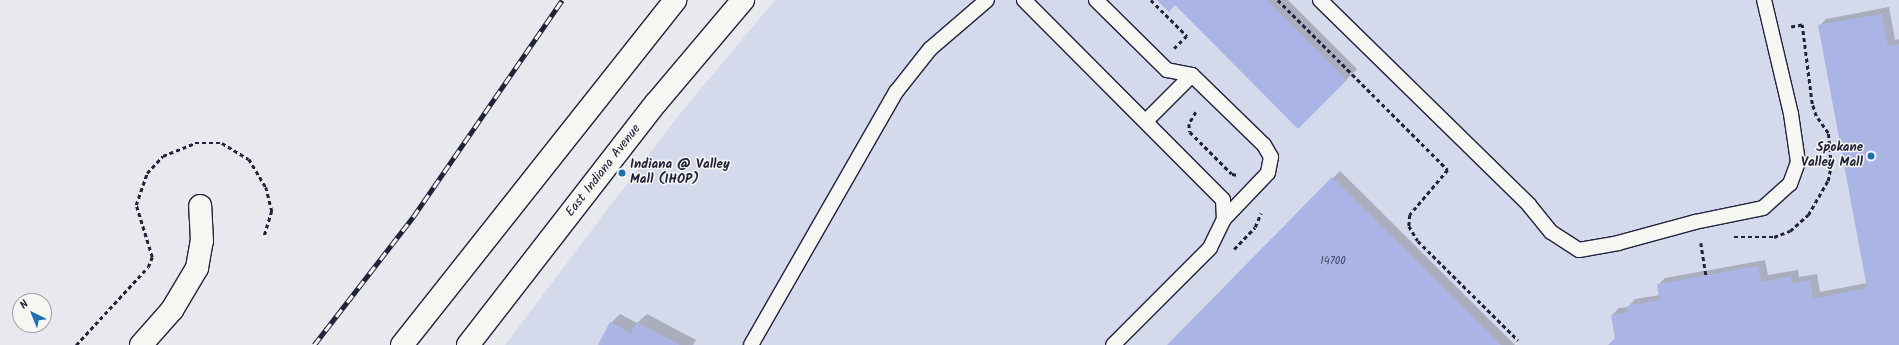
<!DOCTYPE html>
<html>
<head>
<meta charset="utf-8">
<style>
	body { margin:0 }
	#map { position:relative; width:1899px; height:345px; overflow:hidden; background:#e7e9ef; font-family:Kalam,sans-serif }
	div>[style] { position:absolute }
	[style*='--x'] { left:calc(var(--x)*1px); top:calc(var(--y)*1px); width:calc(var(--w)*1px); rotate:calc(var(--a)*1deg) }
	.built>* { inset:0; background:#d5d9ec }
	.shadow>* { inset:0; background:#0003 }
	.building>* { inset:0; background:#aab5e5 }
	.path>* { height:2.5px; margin-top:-1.25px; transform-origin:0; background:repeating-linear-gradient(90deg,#22223b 0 4px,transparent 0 7px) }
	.roads { filter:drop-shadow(1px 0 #22223b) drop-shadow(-1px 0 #22223b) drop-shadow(0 1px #22223b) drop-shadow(0 -1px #22223b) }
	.lane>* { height:14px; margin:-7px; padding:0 7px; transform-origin:7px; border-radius:7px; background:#f6f6f2 }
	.street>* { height:22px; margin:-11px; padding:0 11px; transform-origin:11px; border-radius:11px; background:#f6f6f2 }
	.secondary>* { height:22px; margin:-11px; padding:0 11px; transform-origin:11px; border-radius:11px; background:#f6f6f2 }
	.rail>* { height:4.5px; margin-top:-2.25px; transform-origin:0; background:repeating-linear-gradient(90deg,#f6f6f2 0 9px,#22223b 0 18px); box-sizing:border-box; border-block:1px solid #22223b }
	.dots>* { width:11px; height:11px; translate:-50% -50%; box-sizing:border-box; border:2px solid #f6f6f2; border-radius:50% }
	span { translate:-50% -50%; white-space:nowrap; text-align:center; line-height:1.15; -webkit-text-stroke:3px #f6f6f2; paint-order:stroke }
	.number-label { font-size:11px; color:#444766 }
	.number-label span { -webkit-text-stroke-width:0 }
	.poi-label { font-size:13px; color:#22223b; font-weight:700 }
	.right { translate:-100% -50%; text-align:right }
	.left { translate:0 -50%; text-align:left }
	.street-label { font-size:13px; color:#22223b }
	.north { position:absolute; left:12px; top:293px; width:40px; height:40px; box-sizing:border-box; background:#f6f6f2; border:1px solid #a1a1a9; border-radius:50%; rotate:317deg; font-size:11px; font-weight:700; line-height:16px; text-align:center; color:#22223b }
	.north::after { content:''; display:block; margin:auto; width:14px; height:18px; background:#1f6fb2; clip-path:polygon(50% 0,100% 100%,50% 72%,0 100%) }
</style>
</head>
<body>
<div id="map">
	<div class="built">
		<i style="clip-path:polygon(775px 0,1899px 0,1899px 345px,505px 345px,678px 116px)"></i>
	</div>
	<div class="shadow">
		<i style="clip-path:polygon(1158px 0,1288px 0,1357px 69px,1298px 128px,1175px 4px)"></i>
		<i style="clip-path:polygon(1889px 7px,1895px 40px,1899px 39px,1899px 345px,1609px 345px,1616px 338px,1612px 315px,1619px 308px,1628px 307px,1635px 299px,1660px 295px,1658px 285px,1665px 278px,1765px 260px,1768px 275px,1798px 270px,1799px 277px,1817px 274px,1820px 292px,1867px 283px,1819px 26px,1826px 19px)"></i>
		<i style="clip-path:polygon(1340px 171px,1515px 345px,1168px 345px)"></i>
		<i style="clip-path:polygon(620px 314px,637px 323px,647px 314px,696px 340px,693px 345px,599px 345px,611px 323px)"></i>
	</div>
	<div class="building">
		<i style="clip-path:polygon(1157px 0,1267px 0,1347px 80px,1298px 129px,1175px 5px,1169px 12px)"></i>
		<i style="clip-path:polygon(1882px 14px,1888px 46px,1899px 44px,1899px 345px,1608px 345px,1615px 338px,1611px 315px,1628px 312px,1627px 306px,1659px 300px,1657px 284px,1758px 266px,1761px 282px,1791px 276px,1792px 283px,1810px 280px,1813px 299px,1867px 288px,1818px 25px)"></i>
		<i style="clip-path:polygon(1332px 177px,1501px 345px,1167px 345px)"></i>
		<i style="clip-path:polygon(610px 322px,631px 333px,637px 322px,680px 345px,598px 345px)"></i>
	</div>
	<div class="path">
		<i style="--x:1151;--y:0;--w:51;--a:45"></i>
		<i style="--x:1187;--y:36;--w:18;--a:135"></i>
		<i style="--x:1278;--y:0;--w:240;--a:45"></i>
		<i style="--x:1448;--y:170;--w:59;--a:130.2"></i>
		<i style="--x:1410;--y:215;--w:11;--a:95"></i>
		<i style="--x:1409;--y:226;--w:17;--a:59"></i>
		<i style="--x:1418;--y:241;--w:141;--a:44.7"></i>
		<i style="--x:1196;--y:112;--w:14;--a:120"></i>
		<i style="--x:1189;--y:124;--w:8;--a:83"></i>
		<i style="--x:1190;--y:132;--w:59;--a:45"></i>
		<i style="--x:1232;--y:174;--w:6;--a:9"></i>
		<i style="--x:1734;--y:237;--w:40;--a:0"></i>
		<i style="--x:1774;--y:237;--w:17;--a:-21"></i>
		<i style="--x:1790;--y:231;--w:24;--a:-42"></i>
		<i style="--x:1808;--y:215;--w:39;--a:-60"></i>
		<i style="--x:1828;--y:181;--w:15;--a:-79"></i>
		<i style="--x:1831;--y:166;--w:33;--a:-95"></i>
		<i style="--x:1828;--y:133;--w:21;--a:-125"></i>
		<i style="--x:1816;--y:116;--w:13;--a:-108"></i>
		<i style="--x:1812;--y:104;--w:80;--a:-97.2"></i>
		<i style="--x:1802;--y:25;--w:11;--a:170"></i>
		<i style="--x:1701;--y:243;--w:33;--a:81"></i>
		<i style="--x:1234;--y:249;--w:30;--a:-46"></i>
		<i style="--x:1255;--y:227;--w:15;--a:-67"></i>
		<i style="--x:76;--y:345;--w:106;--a:-47.3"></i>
		<i style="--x:148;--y:267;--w:11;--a:-68"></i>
		<i style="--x:152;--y:257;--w:54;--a:-107.1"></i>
		<i style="--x:136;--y:205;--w:34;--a:-71"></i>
		<i style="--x:147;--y:173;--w:23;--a:-47"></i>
		<i style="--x:163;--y:156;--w:35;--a:-22"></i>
		<i style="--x:195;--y:143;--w:27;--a:0"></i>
		<i style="--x:222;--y:143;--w:31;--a:31"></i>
		<i style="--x:249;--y:159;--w:33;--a:59"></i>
		<i style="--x:266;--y:187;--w:25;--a:76"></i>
		<i style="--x:272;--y:211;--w:27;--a:107"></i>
	</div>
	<div class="roads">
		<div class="lane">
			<i style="--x:1024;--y:0;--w:282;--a:45.1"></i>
			<i style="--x:1223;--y:200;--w:19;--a:87"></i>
			<i style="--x:1224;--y:219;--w:32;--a:116"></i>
			<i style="--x:1210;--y:248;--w:137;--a:135"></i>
			<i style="--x:1096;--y:0;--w:100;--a:44.6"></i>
			<i style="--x:1167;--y:70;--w:25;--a:11"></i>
			<i style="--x:1192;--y:75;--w:100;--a:44.2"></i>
			<i style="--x:1264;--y:145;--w:14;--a:60"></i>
			<i style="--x:1271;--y:157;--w:16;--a:101"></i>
			<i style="--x:1268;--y:173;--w:64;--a:133.7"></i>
			<i style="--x:1320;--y:0;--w:293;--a:44.4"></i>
			<i style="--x:1529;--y:205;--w:35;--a:51"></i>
			<i style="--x:1551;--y:232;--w:33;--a:33"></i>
			<i style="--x:1579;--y:250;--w:40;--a:-10"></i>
			<i style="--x:1618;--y:243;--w:80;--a:-15.3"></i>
			<i style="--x:1695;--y:222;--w:69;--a:-11.6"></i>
			<i style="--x:1763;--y:208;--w:36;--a:-42"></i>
			<i style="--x:1790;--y:184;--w:23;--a:-70"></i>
			<i style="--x:1798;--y:162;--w:49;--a:-98.3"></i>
			<i style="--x:1791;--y:114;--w:117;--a:-103.3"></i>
			<i style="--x:1146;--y:121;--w:65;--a:-45"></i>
			<i style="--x:751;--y:345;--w:292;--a:-60.2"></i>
			<i style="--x:896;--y:92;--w:55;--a:-51.7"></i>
			<i style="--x:930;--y:49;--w:75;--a:-40.7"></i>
		</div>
		<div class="street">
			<i style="--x:141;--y:345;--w:47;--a:-48.5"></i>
			<i style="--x:172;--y:310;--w:49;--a:-59.2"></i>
			<i style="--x:197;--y:268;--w:27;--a:-80"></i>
			<i style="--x:202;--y:241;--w:35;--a:-93"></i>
		</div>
		<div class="secondary">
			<i style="--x:402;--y:345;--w:440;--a:-51.6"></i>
			<i style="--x:468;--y:345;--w:306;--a:-52.2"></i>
			<i style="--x:656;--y:103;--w:135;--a:-49.8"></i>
		</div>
	</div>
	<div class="rail">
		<i style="--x:314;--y:345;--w:162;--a:-52.3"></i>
		<i style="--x:413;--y:217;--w:263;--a:-55.5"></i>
	</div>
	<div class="dots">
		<i style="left:1871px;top:156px;background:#1f6fb2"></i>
		<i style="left:622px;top:173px;background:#1f6fb2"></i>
	</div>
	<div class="number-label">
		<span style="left:1333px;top:261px">14700</span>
	</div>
	<div class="poi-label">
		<span class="right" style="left:1863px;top:156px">Spokane<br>Valley Mall</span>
		<span class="left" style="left:630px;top:173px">Indiana @ Valley<br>Mall (IHOP)</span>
	</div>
	<div class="street-label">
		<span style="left:604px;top:171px;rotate:-52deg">East Indiana Avenue</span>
	</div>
	<div class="north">N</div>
</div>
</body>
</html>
